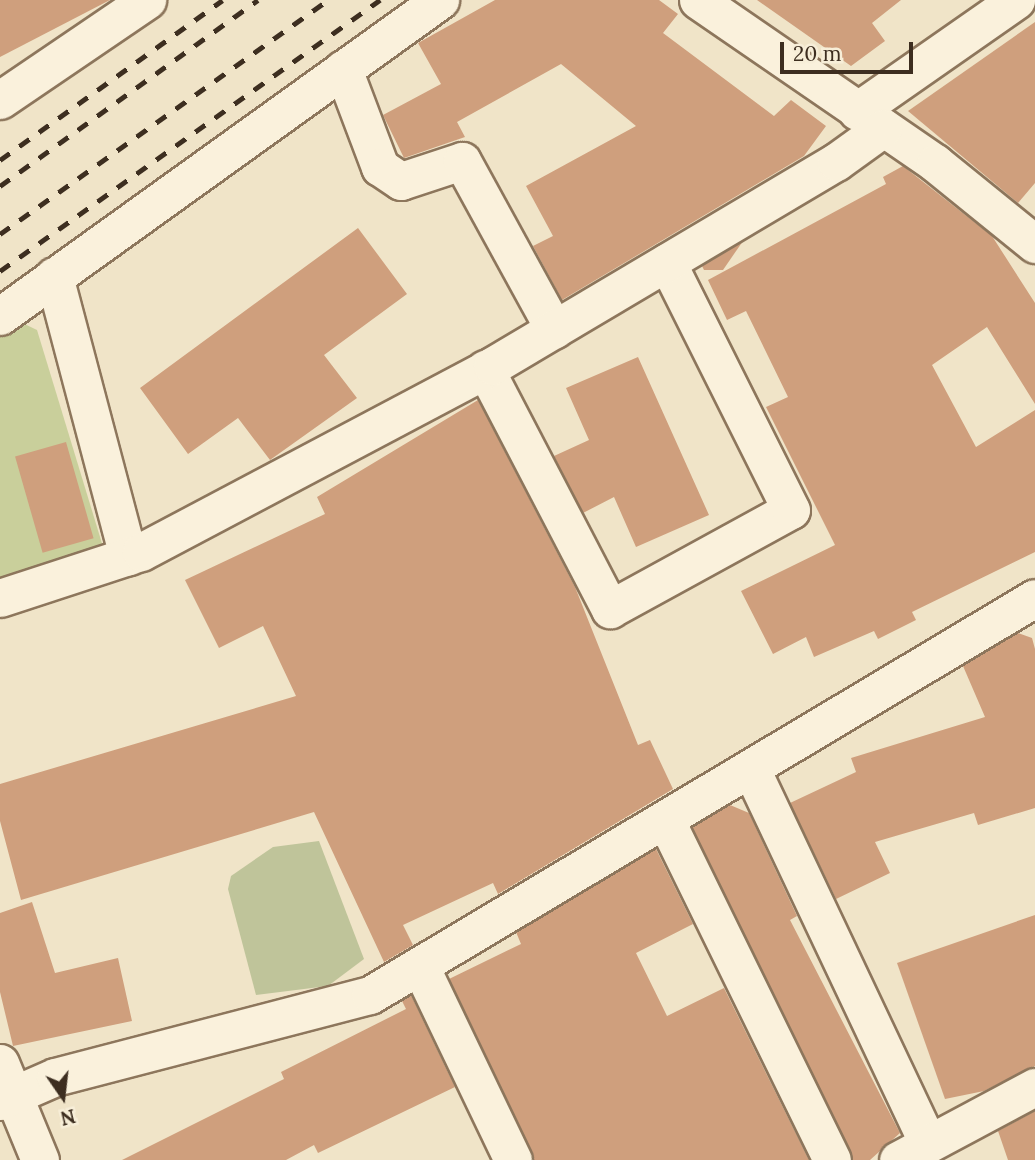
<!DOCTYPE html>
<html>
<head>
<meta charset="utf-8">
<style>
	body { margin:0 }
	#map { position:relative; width:1035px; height:1160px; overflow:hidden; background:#f0e4c8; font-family:Lora,serif }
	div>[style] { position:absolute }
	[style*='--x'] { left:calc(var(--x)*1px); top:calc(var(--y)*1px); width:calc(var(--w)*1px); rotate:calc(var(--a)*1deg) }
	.green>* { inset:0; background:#c9cf9b }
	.cemetery>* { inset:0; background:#bfc49a }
	.building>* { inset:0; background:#cf9f7d; transform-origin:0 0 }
	.roads { filter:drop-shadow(2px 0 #8d765c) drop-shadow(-2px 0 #8d765c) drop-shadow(0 2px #8d765c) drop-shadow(0 -2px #8d765c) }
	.minor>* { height:37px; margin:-18.5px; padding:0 18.5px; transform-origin:18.5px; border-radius:18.5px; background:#faf1dc }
	.rail>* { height:5px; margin-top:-2.5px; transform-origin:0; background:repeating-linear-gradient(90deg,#3d2e20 0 12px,transparent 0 24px) }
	span { translate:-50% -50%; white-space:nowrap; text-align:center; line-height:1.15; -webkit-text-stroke:5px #f7eed8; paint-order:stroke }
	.north { position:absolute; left:28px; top:1062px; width:70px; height:70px; -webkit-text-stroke:5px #f7eed8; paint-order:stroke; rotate:166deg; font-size:19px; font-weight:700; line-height:28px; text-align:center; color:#3d2e20 }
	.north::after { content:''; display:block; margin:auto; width:24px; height:32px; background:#3d2e20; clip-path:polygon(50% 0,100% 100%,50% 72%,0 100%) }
	.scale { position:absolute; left:780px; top:42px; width:133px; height:32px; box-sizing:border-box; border:4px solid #3d2e20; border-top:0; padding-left:9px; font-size:21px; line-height:24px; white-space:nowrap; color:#3d2e20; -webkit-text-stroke:5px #f7eed8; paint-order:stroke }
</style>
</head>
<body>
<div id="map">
	<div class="green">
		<i style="clip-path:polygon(14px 319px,37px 330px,104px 550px,0 583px,0 331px)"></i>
	</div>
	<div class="cemetery">
		<i style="clip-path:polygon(319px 841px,364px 959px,328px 986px,256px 995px,228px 889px,231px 876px,273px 847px)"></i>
	</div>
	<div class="building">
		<i style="clip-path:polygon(0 0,110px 0,0 57px)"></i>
		<i style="clip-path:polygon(495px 0,659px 0,678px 14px,663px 33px,774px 116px,791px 100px,826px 126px,804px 156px,562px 300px,533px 246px,553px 236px,526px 186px,636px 126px,561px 64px,457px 122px,465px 137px,404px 158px,383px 115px,441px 84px,418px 43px)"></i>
		<i style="clip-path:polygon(757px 0,901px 0,872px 23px,885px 41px,851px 66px)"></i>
		<i style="clip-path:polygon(1035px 22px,1035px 183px,1018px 203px,908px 111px)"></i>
		<i style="clip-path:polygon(903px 166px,992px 236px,1035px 303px,1035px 404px,987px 327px,932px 365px,976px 447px,1035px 410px,1035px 552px,912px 612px,916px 620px,878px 639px,874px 631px,814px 657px,806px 637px,773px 654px,741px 591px,835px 545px,766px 407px,788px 397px,746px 311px,727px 320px,708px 280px,886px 184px,883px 177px)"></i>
		<i style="clip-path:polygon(358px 228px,407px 294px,324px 355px,357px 398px,270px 460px,238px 418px,188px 454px,140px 388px)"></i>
		<i style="clip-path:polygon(743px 241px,723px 270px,704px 270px,702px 266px)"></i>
		<i style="clip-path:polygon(638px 357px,709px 515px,636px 547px,614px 497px,583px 513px,554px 456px,589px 440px,566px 388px)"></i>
		<i style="clip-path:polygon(478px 400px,575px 587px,638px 745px,650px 740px,673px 789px,498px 894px,493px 883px,403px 925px,413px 945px,384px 962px,314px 812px,21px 900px,0 821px,0 784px,296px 696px,263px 626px,219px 648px,185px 580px,325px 514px,317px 497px)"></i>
		<i style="left:66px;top:442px;width:100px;height:53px;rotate:74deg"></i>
		<i style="clip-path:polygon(1018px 633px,1032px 638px,1035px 649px,1035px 808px,978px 825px,974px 813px,875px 842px,890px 873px,836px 899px,790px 803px,856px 772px,851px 758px,985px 717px,963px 666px)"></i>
		<i style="clip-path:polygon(730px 805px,749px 813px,797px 916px,790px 920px,900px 1133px,870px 1160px,853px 1160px,692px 827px)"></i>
		<i style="clip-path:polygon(656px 849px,693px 924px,636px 953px,667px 1016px,724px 988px,809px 1160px,534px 1160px,449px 979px,521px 944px,516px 932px)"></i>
		<i style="clip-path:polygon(32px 902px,55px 973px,118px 958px,132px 1021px,13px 1046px,0 992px,0 913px)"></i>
		<i style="clip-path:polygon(1035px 915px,1035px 1066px,984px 1091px,945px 1099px,897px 963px)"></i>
		<i style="clip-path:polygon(411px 995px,455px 1087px,318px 1153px,314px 1145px,286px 1160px,122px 1160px,284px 1079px,281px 1072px,406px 1009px,402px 1001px)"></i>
		<i style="clip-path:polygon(1035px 1111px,1035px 1160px,1008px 1160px,998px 1131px)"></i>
	</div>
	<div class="roads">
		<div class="minor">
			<i style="--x:698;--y:0;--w:288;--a:34.5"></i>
			<i style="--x:935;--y:163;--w:129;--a:39"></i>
			<i style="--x:343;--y:69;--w:105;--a:69.3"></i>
			<i style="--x:380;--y:167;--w:25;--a:34"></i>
			<i style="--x:401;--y:181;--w:64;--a:-18.2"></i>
			<i style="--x:462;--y:161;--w:192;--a:61.3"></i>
			<i style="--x:0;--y:100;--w:178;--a:-34.2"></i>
			<i style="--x:857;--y:111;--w:194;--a:-34.9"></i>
			<i style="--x:54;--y:276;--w:290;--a:75.2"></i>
			<i style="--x:0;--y:316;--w:542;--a:-35.69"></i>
			<i style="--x:485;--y:369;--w:271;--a:62.5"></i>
			<i style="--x:610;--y:609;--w:206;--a:-28.7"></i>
			<i style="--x:791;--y:510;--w:277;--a:-116.6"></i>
			<i style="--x:0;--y:598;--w:148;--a:-18.1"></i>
			<i style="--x:141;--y:552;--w:397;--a:-27.9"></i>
			<i style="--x:492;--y:366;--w:400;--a:-30.7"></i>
			<i style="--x:836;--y:162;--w:58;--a:-35.9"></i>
			<i style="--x:752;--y:771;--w:412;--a:64.7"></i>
			<i style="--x:666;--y:821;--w:377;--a:63.9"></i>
			<i style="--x:420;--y:966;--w:215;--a:64.4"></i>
			<i style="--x:0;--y:1063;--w:105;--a:67.6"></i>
			<i style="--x:0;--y:1101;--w:60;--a:-23.6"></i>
			<i style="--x:55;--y:1077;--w:325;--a:-14.6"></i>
			<i style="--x:370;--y:995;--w:774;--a:-30.84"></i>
			<i style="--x:898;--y:1160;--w:155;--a:-28.1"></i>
		</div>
	</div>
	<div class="rail">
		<i style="--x:0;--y:160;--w:274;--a:-35.7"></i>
		<i style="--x:0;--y:186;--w:318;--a:-35.8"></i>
		<i style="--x:0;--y:234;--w:403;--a:-35.5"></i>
		<i style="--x:0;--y:271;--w:467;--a:-35.5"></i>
	</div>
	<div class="north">N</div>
	<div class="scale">20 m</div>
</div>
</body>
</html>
